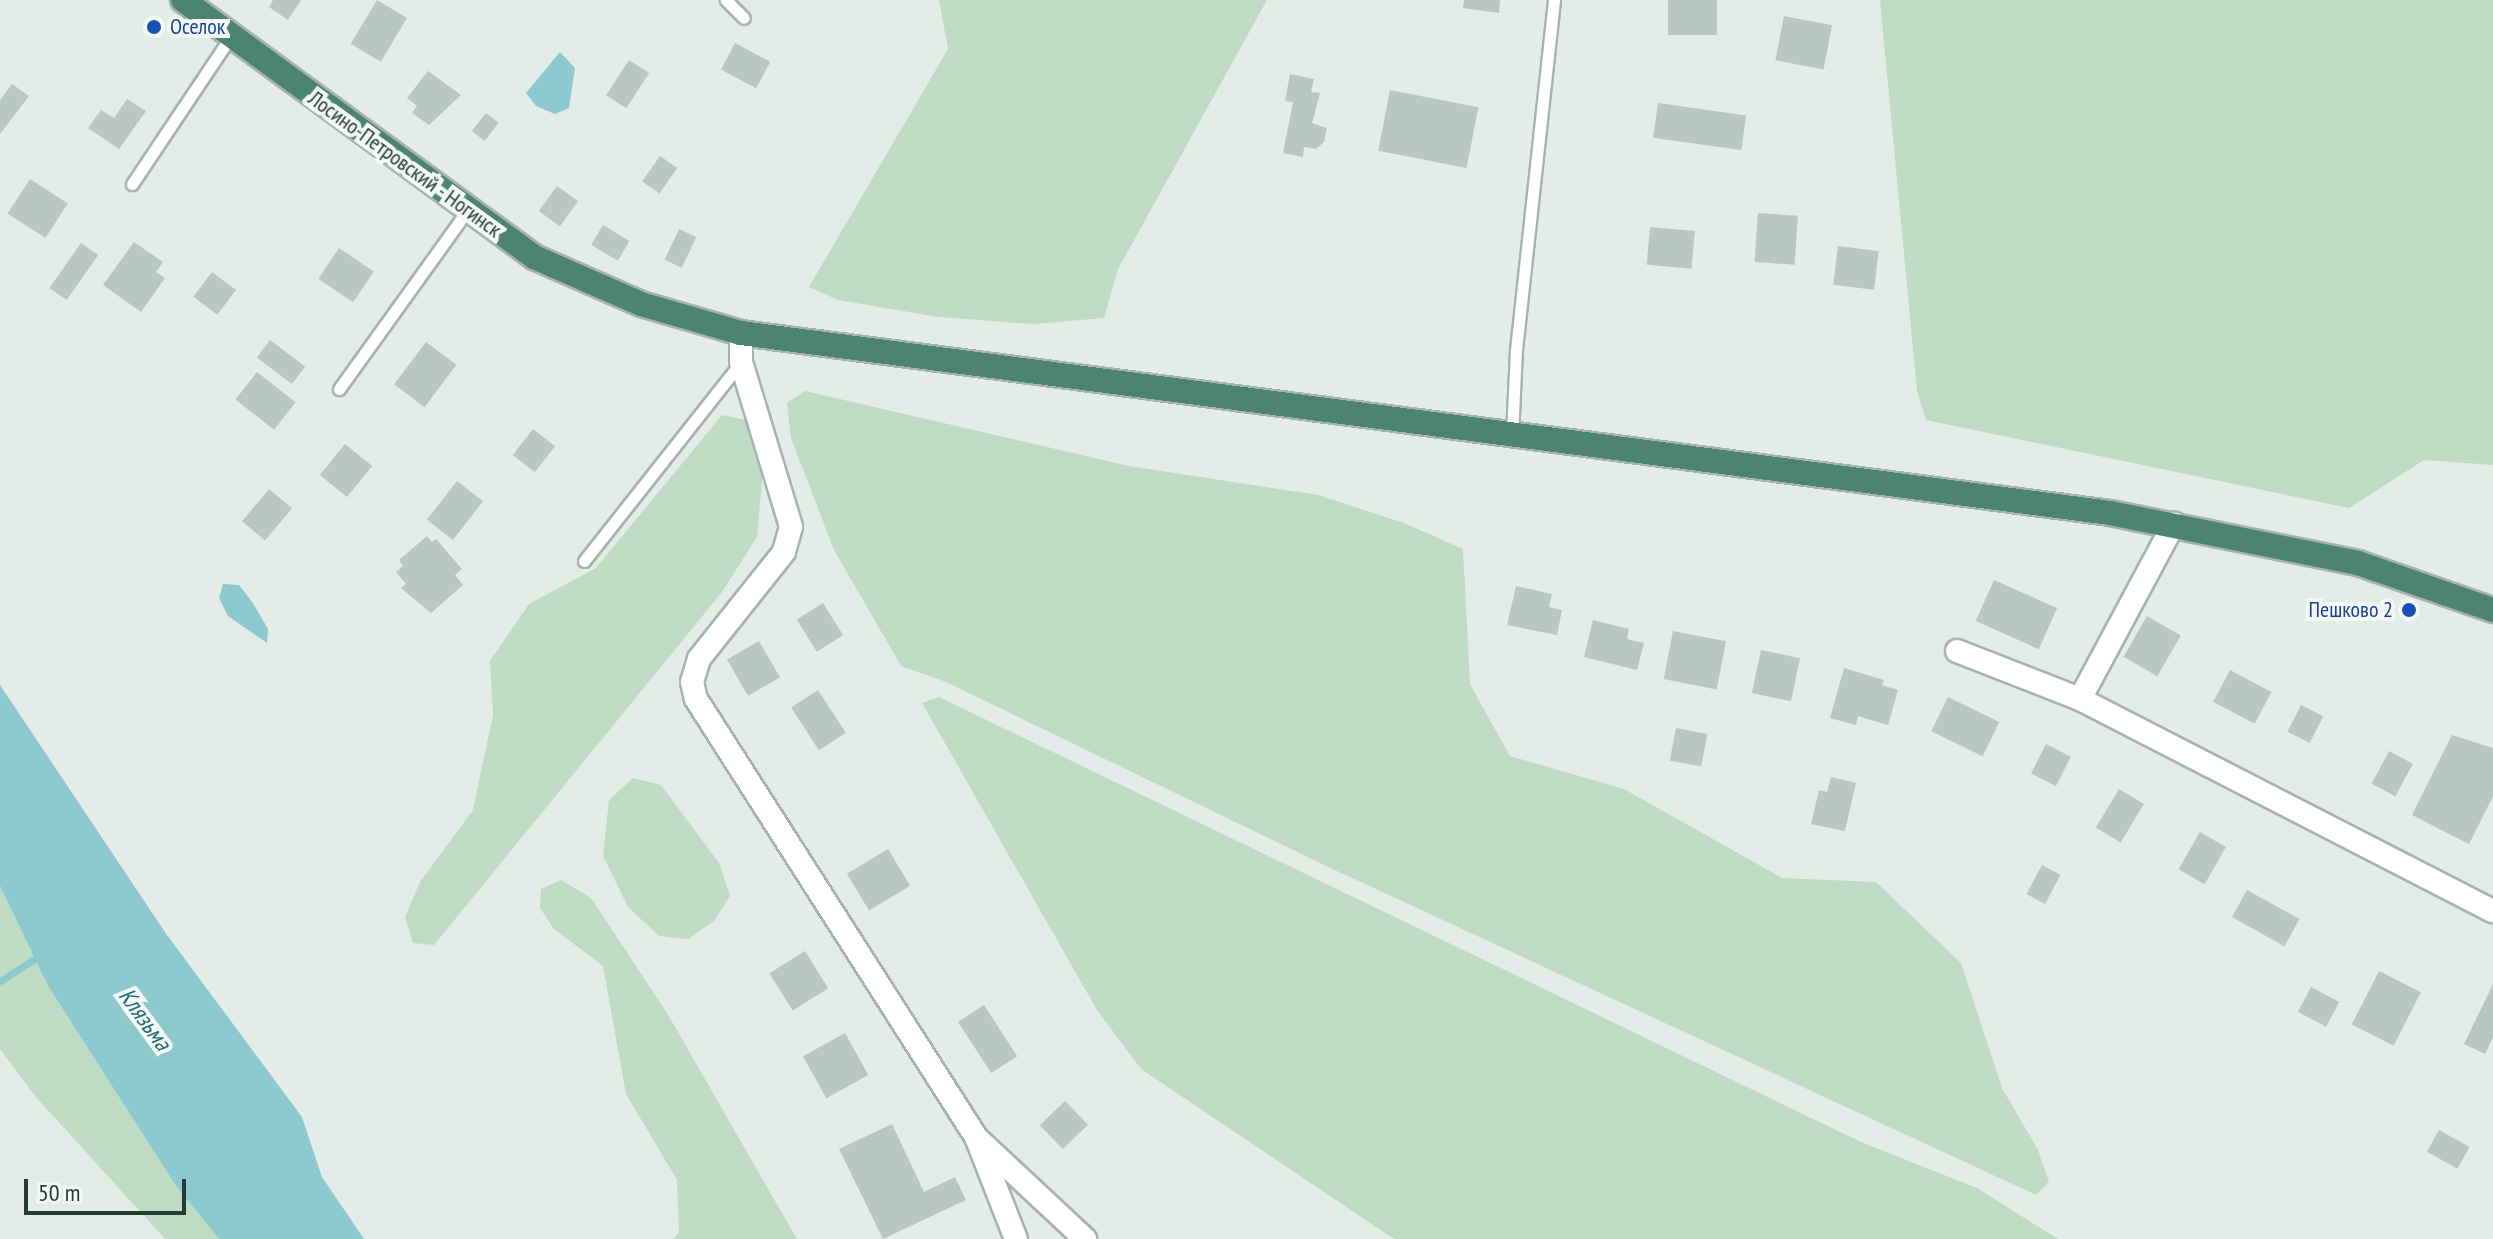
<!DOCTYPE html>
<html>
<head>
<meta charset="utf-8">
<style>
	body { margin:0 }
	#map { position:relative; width:2493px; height:1239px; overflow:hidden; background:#e3ece7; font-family:"PT Sans Narrow",sans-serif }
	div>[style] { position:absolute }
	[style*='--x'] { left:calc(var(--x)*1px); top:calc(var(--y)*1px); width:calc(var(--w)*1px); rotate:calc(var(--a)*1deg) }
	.green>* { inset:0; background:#bddcc3 }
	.water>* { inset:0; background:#8dcacf }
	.stream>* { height:7px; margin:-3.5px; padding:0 3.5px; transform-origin:3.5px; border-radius:3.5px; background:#8dcacf }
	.building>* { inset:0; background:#b8c7c0; transform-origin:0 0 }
	.roads { filter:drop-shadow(2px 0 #a6b4ae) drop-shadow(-2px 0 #a6b4ae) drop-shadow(0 2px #a6b4ae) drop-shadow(0 -2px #a6b4ae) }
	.service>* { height:11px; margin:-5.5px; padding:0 5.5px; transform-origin:5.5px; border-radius:5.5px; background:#fff }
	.minor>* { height:22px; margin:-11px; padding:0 11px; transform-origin:11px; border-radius:11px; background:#fff }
	.trunk>* { height:24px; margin:-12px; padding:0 12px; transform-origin:12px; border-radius:12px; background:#4c8472 }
	.dots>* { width:22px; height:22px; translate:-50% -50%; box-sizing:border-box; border:4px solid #f3f9f6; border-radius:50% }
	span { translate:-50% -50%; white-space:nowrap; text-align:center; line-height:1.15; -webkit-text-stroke:8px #f3f9f6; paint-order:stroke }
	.transit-label { font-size:22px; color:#164399 }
	.left { translate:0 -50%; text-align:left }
	.right { translate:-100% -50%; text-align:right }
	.street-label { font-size:22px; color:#233d34 }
	.water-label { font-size:24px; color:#206f76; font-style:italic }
	.scale { position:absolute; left:24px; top:1179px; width:162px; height:36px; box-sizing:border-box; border:4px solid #233d34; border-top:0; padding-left:10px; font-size:24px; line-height:28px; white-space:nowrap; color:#233d34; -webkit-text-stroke:6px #f3f9f6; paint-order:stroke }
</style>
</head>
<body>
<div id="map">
	<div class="green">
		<i style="clip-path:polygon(939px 0,1267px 0,1118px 269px,1104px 318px,1033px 324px,939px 317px,838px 300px,809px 287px,948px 49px)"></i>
		<i style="clip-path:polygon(1880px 0,2493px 0,2493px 465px,2424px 460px,2349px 508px,1926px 420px,1917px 391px)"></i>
		<i style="clip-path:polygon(805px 391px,1129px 466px,1318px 495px,1404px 523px,1463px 549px,1470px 684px,1510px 756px,1624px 789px,1782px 878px,1876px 882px,1961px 963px,2002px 1088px,2038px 1150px,2049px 1182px,2036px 1195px,1324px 865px,946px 682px,901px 666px,834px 550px,791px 438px,787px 403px)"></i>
		<i style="clip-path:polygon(722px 415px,746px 420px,763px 470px,757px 537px,722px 592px,434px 945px,413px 943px,405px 917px,420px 882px,473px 810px,493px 715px,490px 661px,529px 604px,596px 568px)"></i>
		<i style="clip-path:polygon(939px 697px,1861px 1142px,1977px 1188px,2058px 1239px,1394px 1239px,1141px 1069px,1097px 1010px,922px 703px)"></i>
		<i style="clip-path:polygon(633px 778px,661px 785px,719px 863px,730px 896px,714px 921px,688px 939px,659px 936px,628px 907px,603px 856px,609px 800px)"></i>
		<i style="clip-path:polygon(561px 880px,591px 898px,667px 1013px,797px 1239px,673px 1239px,679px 1232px,677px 1180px,626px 1094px,603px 966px,554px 929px,540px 908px,541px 889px)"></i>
		<i style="clip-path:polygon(0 886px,48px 986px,176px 1186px,219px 1239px,165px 1239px,35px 1096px,0 1049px)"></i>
	</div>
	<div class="water">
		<i style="clip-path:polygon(560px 52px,575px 68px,569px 108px,555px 114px,536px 106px,526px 93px)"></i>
		<i style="clip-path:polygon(223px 584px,239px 585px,253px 603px,268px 629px,267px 643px,228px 616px,219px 598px)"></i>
		<i style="clip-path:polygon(0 685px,167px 935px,302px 1117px,322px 1177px,364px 1239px,219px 1239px,176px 1186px,48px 986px,0 886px)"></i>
	</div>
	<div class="stream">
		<i style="--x:0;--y:981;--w:50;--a:-32.7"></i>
	</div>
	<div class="building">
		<i style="clip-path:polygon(273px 0,301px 0,288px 20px,269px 7px)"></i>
		<i style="left:377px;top:0;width:35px;height:51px;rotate:31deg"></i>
		<i style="clip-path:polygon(1464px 0,1500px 0,1499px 13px,1463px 8px)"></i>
		<i style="left:1668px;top:0;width:49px;height:35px"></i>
		<i style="left:1784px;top:16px;width:49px;height:45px;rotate:11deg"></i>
		<i style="left:735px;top:43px;width:40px;height:30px;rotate:28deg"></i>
		<i style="left:629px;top:60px;width:24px;height:42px;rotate:33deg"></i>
		<i style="clip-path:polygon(428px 71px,461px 95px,429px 125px,412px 113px,417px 106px,407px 98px)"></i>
		<i style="clip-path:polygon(1290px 74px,1314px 79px,1311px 92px,1320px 93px,1312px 123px,1327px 128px,1324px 142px,1316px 149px,1304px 147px,1303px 157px,1283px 153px,1293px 102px,1285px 101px)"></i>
		<i style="clip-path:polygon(12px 84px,29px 96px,0 134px,0 100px)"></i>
		<i style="left:1390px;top:90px;width:90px;height:62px;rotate:11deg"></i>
		<i style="clip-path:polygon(127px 99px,146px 111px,119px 149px,88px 128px,101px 110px,114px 118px)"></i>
		<i style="left:1658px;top:103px;width:89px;height:35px;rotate:8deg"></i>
		<i style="left:486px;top:113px;width:16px;height:23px;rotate:38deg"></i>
		<i style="left:660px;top:156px;width:21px;height:31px;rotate:35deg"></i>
		<i style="left:30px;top:179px;width:45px;height:41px;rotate:33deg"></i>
		<i style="left:557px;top:186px;width:26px;height:31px;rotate:36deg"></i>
		<i style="left:1758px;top:213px;width:40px;height:49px;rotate:4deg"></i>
		<i style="left:603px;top:225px;width:31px;height:23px;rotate:31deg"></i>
		<i style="left:1650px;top:227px;width:45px;height:38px;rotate:5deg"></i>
		<i style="left:679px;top:229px;width:19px;height:34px;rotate:25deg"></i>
		<i style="clip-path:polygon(134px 242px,163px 262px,156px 272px,165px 278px,141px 312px,103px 285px)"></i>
		<i style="left:81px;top:243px;width:21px;height:55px;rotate:35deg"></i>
		<i style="left:1838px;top:246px;width:41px;height:39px;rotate:7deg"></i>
		<i style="left:339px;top:248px;width:42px;height:37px;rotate:34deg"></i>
		<i style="left:212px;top:272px;width:30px;height:31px;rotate:37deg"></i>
		<i style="left:270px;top:340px;width:44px;height:22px;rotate:37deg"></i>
		<i style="left:426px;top:342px;width:38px;height:53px;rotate:37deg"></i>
		<i style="left:257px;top:372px;width:49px;height:35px;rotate:38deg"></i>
		<i style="left:533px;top:429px;width:28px;height:33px;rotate:38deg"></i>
		<i style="left:345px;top:444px;width:35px;height:40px;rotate:39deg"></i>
		<i style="left:457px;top:481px;width:33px;height:49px;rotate:38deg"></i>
		<i style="left:269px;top:489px;width:30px;height:42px;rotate:40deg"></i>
		<i style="clip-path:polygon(427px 536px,432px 542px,436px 539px,462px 569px,455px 575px,463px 585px,431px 613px,401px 588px,406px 584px,396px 572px,403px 566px,399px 560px)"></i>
		<i style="left:1994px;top:580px;width:69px;height:45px;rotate:24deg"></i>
		<i style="clip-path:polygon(1516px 586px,1552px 594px,1549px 607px,1562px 610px,1557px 635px,1507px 625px)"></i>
		<i style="left:823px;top:603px;width:38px;height:31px;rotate:58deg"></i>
		<i style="left:2147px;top:616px;width:39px;height:47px;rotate:30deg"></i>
		<i style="clip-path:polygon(1593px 620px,1629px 629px,1627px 639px,1644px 643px,1637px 670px,1584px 657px)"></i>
		<i style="left:1673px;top:631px;width:54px;height:49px;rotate:11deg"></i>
		<i style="left:759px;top:641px;width:42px;height:37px;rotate:60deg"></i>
		<i style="left:1761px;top:650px;width:40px;height:44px;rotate:12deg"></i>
		<i style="clip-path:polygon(1844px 668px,1884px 680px,1882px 685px,1898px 690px,1888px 725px,1858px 716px,1856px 725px,1830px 718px)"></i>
		<i style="left:2230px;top:670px;width:47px;height:36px;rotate:28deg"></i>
		<i style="left:818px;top:690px;width:51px;height:32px;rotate:57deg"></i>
		<i style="left:1948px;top:697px;width:57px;height:38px;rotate:26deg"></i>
		<i style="left:2301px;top:705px;width:25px;height:30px;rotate:27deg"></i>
		<i style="left:1676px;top:728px;width:32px;height:33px;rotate:11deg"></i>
		<i style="clip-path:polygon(2452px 735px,2493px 748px,2493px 796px,2469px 844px,2412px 815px)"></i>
		<i style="left:2046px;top:744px;width:28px;height:33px;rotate:27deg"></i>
		<i style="left:2389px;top:751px;width:27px;height:37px;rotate:28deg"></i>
		<i style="clip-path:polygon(1831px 777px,1856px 783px,1845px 831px,1811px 824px,1819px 790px,1827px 792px)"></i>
		<i style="left:2119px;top:789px;width:29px;height:45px;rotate:31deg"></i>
		<i style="left:2200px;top:832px;width:30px;height:43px;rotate:30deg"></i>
		<i style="left:888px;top:849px;width:43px;height:48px;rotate:59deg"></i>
		<i style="left:2042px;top:865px;width:21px;height:33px;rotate:28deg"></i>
		<i style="left:2247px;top:890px;width:60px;height:31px;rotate:29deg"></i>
		<i style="left:805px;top:951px;width:44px;height:42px;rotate:58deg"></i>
		<i style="left:2379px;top:971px;width:47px;height:60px;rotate:27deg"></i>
		<i style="clip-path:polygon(2493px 984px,2493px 1037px,2485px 1054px,2464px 1044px)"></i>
		<i style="left:2311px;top:987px;width:32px;height:28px;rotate:28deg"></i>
		<i style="left:984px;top:1005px;width:61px;height:31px;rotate:57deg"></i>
		<i style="left:845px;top:1033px;width:48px;height:48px;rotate:61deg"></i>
		<i style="left:1065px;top:1101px;width:33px;height:35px;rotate:46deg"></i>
		<i style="clip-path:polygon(892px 1124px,924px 1192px,955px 1177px,966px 1200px,883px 1239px,839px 1149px)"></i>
		<i style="left:2439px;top:1130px;width:35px;height:25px;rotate:29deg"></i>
	</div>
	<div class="roads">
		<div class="service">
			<i style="--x:726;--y:0;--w:25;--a:45"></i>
			<i style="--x:132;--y:184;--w:178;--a:-56.2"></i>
			<i style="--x:339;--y:389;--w:218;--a:-54.3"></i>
			<i style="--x:1512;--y:435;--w:85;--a:-87.3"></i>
			<i style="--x:1516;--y:350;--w:352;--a:-83.8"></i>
			<i style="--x:584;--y:561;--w:253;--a:-51.7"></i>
		</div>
		<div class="minor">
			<i style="--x:741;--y:333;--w:29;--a:90"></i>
			<i style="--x:741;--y:362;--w:172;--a:73.1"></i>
			<i style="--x:791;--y:527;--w:26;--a:106"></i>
			<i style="--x:784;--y:552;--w:137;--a:128.5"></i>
			<i style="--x:699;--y:659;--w:24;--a:107"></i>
			<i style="--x:692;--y:682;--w:17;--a:77"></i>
			<i style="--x:696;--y:699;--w:520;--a:57.41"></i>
			<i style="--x:976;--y:1137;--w:110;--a:68.6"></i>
			<i style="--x:1957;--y:651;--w:132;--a:21.3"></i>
			<i style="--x:2080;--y:699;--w:464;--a:27.2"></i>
			<i style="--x:2080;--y:699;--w:199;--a:-61.8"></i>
			<i style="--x:980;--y:1141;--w:144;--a:43"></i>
		</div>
		<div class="trunk">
			<i style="--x:183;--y:0;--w:435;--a:36.2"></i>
			<i style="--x:534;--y:257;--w:117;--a:23.7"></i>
			<i style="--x:641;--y:304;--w:104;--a:16.2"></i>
			<i style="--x:741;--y:333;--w:1381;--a:7.49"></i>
			<i style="--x:2110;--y:513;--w:253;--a:11.4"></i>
			<i style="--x:2358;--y:563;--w:143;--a:19.2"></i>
		</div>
	</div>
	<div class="dots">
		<i style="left:154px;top:27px;background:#1a4fb4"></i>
		<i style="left:2409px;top:610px;background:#1a4fb4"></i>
	</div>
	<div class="transit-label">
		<span class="left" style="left:170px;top:27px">Оселок</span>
		<span class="right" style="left:2393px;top:610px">Пешково 2</span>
	</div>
	<div class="street-label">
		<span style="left:405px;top:164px;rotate:36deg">Лосино-Петровский - Ногинск</span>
	</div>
	<div class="water-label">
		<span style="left:145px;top:1019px;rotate:54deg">Клязьма</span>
	</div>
	<div class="scale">50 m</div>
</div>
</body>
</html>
